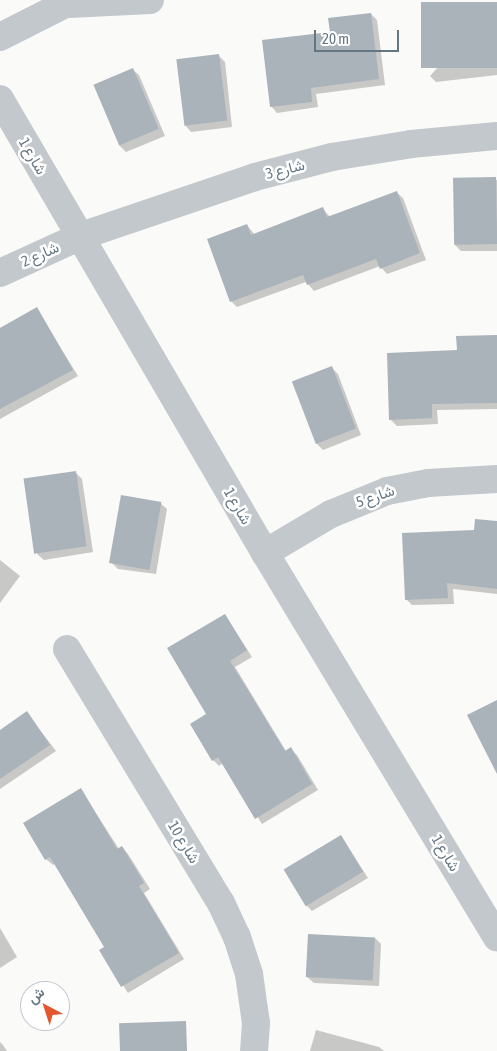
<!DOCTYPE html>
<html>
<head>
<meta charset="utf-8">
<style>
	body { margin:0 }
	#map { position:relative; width:497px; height:1051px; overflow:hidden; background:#fafaf8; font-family:"Asap Condensed",Vazirmatn,sans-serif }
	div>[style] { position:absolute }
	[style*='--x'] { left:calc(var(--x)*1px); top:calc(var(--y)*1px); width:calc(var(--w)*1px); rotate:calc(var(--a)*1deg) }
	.shadow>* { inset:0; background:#0003 }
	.building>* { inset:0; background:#aab3b9; transform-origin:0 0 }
	.street>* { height:28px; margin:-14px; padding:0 14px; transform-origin:14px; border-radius:14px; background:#c3c8cc }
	span { translate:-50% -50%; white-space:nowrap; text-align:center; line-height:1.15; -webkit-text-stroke:5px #fff; paint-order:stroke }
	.street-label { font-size:15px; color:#657683 }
	.north { position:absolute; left:20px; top:981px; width:50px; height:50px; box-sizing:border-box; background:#fff; border:1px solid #c1c8cd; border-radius:50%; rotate:320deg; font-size:14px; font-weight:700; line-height:20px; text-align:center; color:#657683 }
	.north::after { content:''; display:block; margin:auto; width:18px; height:22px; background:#e4572e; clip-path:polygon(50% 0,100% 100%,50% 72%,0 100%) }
	.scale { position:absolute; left:314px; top:30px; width:85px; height:22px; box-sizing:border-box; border:2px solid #657683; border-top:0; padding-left:6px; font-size:15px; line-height:18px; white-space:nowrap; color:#657683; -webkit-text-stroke:4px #fff; paint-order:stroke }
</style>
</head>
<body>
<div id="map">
	<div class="shadow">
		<i style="clip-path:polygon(497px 2px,497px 75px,436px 82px,430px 76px)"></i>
		<i style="clip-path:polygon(371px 14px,377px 20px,385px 85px,316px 94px,318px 107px,277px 113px,271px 106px)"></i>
		<i style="clip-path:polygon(218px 55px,225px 62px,232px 127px,191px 132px,185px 125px)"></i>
		<i style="clip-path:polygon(132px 69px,139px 75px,165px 136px,126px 152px,120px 146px,95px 85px)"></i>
		<i style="clip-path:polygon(454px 179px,497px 180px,497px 251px,461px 251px,455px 245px)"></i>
		<i style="clip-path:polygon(396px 192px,403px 198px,426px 260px,387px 274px,380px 266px,314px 291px,306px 282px,237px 307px,231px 301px,247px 225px,255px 235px,323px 209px,330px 217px)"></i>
		<i style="clip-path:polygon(37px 309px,78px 376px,0 419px,0 328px)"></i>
		<i style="clip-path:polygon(497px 336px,497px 409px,437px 410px,438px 424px,397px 426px,391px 420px,458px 351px)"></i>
		<i style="clip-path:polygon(332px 368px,338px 374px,361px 435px,323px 450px,316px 443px)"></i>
		<i style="clip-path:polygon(76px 473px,82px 479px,93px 552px,44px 560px,37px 554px)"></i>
		<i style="clip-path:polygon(160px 503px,167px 509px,156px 574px,118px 569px,111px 562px)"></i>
		<i style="clip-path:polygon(497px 523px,497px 594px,453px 589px,454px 604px,412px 605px,406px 599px)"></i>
		<i style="clip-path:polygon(0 560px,20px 576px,0 603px)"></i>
		<i style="clip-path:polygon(225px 615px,252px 657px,235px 667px,286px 751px,290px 749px,297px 755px,318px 790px,262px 824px,223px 763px,219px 766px,213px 760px,208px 714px)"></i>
		<i style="clip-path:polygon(27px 713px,56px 751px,0 789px,0 731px)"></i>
		<i style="clip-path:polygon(81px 790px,119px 849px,122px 847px,128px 854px,150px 889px,144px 893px,184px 959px,128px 993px,101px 951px,106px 948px,56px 863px,53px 865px,46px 859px)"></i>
		<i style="clip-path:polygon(341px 836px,368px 878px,312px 911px,306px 905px)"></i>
		<i style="clip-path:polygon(0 928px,17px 957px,0 968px)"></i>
		<i style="clip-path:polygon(375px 938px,381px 944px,379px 986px,314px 983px,307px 977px)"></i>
		<i style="clip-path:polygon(316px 1030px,379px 1047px,384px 1051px,310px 1051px)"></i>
		<i style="clip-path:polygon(0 1042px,3px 1045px,7px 1051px,0 1051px)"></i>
	</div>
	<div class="building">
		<i style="left:497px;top:2px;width:66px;height:76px;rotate:90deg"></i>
		<i style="clip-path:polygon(371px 13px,379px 79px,311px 88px,312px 102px,270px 107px,262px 40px,330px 32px,328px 18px)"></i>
		<i style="left:219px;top:54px;width:67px;height:43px;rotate:83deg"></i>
		<i style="left:133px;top:68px;width:66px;height:43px;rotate:67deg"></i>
		<i style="left:496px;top:177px;width:67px;height:43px;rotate:89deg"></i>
		<i style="clip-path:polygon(397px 191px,420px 253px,380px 269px,376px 259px,307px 285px,303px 275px,230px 302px,207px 239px,247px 224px,251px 235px,323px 207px,327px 217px)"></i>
		<i style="clip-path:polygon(37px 307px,73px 370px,0 409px,0 328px)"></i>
		<i style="clip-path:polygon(497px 335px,497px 403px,432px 404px,432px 418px,389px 420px,387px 353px,457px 350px,456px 336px)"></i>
		<i style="left:332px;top:366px;width:67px;height:43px;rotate:69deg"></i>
		<i style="left:76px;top:471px;width:76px;height:53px;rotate:82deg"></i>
		<i style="left:121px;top:495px;width:41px;height:69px;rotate:10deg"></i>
		<i style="clip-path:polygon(475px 519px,497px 521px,497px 589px,447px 583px,448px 598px,405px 600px,402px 533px,474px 530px)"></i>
		<i style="clip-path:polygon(225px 614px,247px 650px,230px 661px,285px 751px,291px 747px,312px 784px,255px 819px,218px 757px,212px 761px,190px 724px,206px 714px,167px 648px)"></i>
		<i style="clip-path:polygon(497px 700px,497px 774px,467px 715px)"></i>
		<i style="clip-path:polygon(27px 711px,50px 745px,0 779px,0 730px)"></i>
		<i style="clip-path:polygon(81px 788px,117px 849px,122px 846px,144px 883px,139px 886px,179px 953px,121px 987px,99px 950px,104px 947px,50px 857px,45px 860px,23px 823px)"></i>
		<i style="left:341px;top:835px;width:43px;height:67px;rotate:59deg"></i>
		<i style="left:308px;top:934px;width:67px;height:43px;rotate:3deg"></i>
		<i style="left:186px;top:1021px;width:30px;height:67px;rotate:88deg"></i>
	</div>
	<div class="street">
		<i style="--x:69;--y:4;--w:81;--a:-2.8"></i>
		<i style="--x:0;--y:37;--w:82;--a:-26.9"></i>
		<i style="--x:0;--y:99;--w:526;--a:59.73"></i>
		<i style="--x:265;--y:553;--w:449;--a:58.9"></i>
		<i style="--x:0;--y:273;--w:89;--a:-24.6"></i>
		<i style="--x:81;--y:236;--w:184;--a:-18.7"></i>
		<i style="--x:255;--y:177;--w:80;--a:-14.6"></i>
		<i style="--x:332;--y:157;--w:80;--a:-9.3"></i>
		<i style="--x:411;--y:144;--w:86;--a:-5.3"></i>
		<i style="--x:265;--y:553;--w:77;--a:-30.6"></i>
		<i style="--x:331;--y:514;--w:61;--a:-22.3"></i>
		<i style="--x:387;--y:491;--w:42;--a:-11"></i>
		<i style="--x:428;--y:483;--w:69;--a:-3.3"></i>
		<i style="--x:67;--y:649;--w:297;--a:58.8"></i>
		<i style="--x:221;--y:903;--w:38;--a:65"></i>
		<i style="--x:237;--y:937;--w:39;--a:72"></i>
		<i style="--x:249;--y:974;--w:49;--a:81.9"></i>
		<i style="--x:256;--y:1023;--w:28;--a:94"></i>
	</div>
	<div class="street-label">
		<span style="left:33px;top:156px;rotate:60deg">شارع 1</span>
		<span style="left:285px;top:169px;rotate:-14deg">شارع 3</span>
		<span style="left:40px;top:254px;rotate:-24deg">شارع 2</span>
		<span style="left:375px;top:496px;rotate:-19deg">شارع 5</span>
		<span style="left:238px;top:506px;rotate:60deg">شارع 1</span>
		<span style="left:184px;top:842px;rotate:59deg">شارع 10</span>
		<span style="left:446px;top:853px;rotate:59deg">شارع 1</span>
	</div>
	<div class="north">ش</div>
	<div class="scale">20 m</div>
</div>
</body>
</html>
